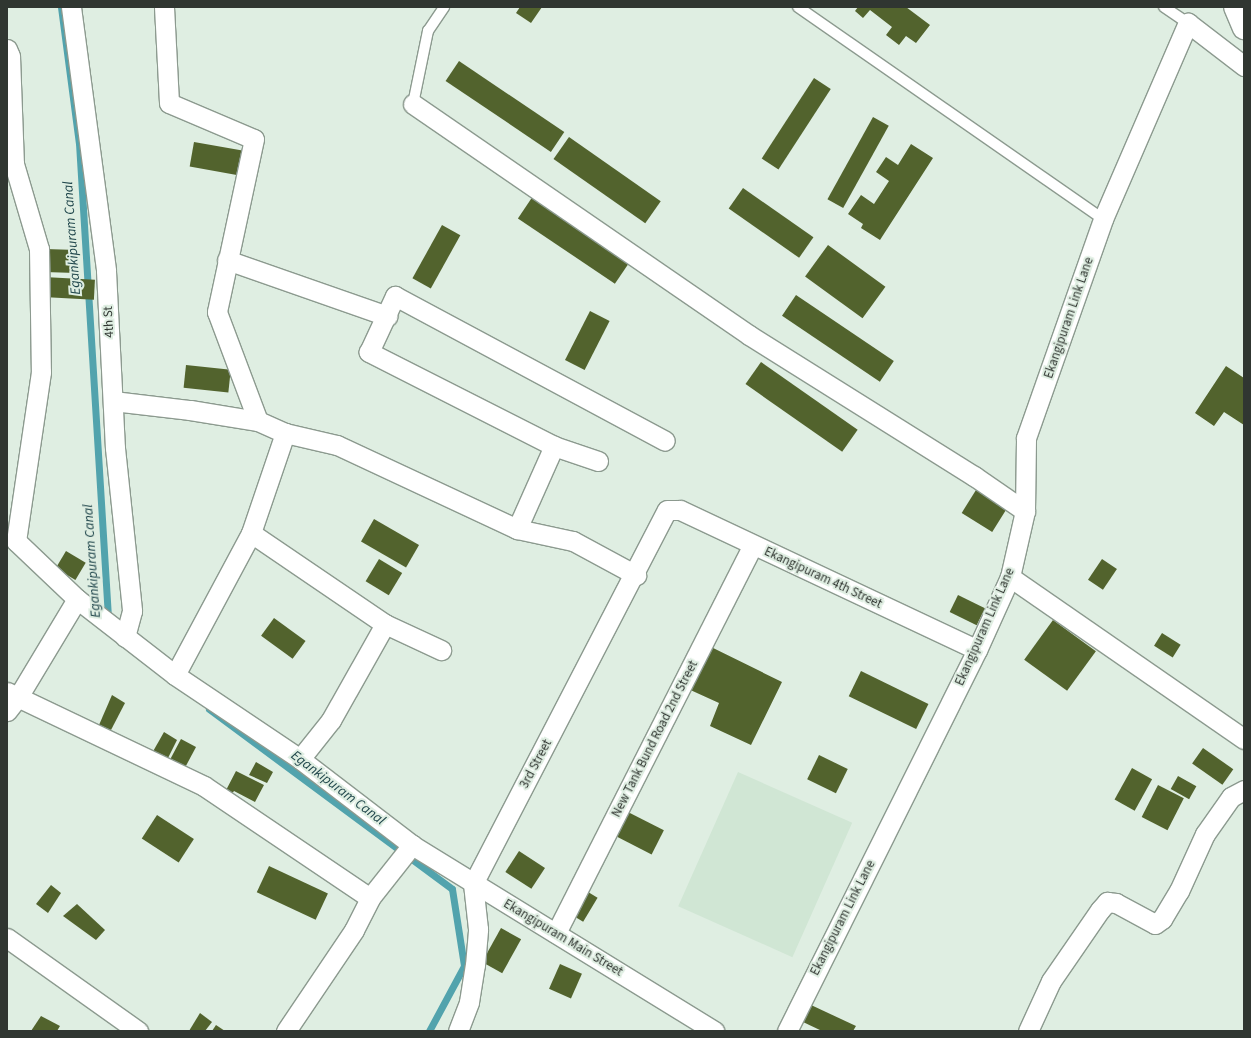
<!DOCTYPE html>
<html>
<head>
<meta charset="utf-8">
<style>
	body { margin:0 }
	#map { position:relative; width:1251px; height:1038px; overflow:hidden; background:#dfeee2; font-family:"Source Sans 3",sans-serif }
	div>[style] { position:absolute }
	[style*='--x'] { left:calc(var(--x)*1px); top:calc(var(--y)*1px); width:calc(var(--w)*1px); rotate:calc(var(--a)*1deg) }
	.built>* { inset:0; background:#d0e6d4; transform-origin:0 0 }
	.stream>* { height:7px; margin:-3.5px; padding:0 3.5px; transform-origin:3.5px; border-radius:3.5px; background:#52a3ad }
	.building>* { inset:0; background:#52632d; transform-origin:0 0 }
	.roads { filter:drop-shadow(1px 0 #8c9a8f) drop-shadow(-1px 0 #8c9a8f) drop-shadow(0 1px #8c9a8f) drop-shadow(0 -1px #8c9a8f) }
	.service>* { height:10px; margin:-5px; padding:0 5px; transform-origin:5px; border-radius:5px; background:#fff }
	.minor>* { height:19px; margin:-9.5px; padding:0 9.5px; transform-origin:9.5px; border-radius:9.5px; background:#fff }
	.tertiary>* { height:22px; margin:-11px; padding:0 11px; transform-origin:11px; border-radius:11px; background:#fff }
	span { translate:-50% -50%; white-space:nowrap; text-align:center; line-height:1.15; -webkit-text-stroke:4px #dfeee2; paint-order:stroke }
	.street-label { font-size:13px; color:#303631 }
	.water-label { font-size:14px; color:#21474c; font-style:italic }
	.frame { position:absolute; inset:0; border:8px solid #303631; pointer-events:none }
</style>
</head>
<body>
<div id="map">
	<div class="built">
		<i style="left:738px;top:772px;width:125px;height:147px;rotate:24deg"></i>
	</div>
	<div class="stream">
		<i style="--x:61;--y:7;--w:137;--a:82.5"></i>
		<i style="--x:79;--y:143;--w:478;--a:86.5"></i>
		<i style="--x:209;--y:709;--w:302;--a:36.5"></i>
		<i style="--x:452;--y:889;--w:78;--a:81.1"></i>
		<i style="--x:464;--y:966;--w:74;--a:118.3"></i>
	</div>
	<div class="building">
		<i style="clip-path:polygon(520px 7px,542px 7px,531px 23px,516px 13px)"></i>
		<i style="clip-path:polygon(858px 7px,906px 7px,930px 25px,916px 43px,906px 36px,899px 45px,886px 35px,892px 27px,870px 10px,863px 18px,855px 11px)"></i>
		<i style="left:459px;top:61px;width:127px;height:24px;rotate:34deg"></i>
		<i style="left:814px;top:78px;width:20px;height:96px;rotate:33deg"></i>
		<i style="left:873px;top:117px;width:18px;height:94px;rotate:29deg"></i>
		<i style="left:569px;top:137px;width:112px;height:27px;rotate:35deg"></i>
		<i style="left:194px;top:142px;width:52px;height:25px;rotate:10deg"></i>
		<i style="clip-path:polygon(911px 144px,933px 158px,880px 240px,861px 228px,863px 224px,848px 214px,861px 195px,874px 204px,889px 181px,876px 172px,886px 157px,898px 165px)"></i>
		<i style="left:743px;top:188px;width:86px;height:25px;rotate:35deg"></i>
		<i style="left:533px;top:196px;width:117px;height:27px;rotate:34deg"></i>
		<i style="left:442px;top:225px;width:21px;height:61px;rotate:29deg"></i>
		<i style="left:828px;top:245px;width:71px;height:39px;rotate:36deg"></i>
		<i style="left:45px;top:249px;width:32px;height:23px;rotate:2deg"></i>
		<i style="left:44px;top:277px;width:51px;height:20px;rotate:3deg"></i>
		<i style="left:796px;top:295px;width:118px;height:25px;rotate:34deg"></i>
		<i style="left:590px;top:311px;width:22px;height:55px;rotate:27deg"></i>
		<i style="left:761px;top:362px;width:118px;height:27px;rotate:35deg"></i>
		<i style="left:186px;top:365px;width:45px;height:23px;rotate:6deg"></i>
		<i style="clip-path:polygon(1226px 366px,1244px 378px,1244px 425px,1224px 412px,1214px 426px,1195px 413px)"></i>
		<i style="left:976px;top:490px;width:36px;height:27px;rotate:32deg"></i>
		<i style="left:374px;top:519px;width:52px;height:26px;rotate:30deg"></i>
		<i style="left:66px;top:551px;width:23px;height:20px;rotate:31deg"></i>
		<i style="left:379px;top:559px;width:27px;height:26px;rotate:31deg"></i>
		<i style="left:1102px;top:559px;width:18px;height:25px;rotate:34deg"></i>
		<i style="left:958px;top:595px;width:30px;height:19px;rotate:26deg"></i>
		<i style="left:274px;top:618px;width:39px;height:22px;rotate:36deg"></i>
		<i style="left:1053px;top:620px;width:53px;height:49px;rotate:36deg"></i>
		<i style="left:1162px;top:633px;width:22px;height:15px;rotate:32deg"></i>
		<i style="clip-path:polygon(707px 645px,782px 682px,751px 745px,710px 726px,719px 703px,686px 688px)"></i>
		<i style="left:861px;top:671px;width:75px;height:28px;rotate:26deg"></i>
		<i style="clip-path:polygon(112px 695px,125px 703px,111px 730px,99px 725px)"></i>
		<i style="clip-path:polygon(164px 732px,177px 740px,166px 762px,151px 755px)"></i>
		<i style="left:181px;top:739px;width:17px;height:29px;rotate:28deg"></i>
		<i style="left:1203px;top:748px;width:37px;height:19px;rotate:35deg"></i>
		<i style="left:819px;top:755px;width:32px;height:27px;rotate:26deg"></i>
		<i style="clip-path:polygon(256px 762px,273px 772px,267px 783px,249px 775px)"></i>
		<i style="left:1132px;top:768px;width:23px;height:36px;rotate:29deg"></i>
		<i style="clip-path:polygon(236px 771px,264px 785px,255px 802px,234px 791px,228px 799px,223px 796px)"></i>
		<i style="left:1178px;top:776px;width:21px;height:15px;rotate:29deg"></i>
		<i style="left:1158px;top:785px;width:29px;height:36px;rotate:27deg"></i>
		<i style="left:622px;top:809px;width:47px;height:27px;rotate:27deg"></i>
		<i style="left:157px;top:815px;width:44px;height:28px;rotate:33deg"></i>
		<i style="left:519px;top:851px;width:31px;height:25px;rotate:33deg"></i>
		<i style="left:269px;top:866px;width:65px;height:29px;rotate:25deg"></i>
		<i style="clip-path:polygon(51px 885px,61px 893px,48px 913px,36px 904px)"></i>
		<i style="left:583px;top:889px;width:17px;height:28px;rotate:31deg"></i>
		<i style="clip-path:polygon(77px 904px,105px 930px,96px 940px,63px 916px)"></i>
		<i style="left:501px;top:928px;width:23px;height:39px;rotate:29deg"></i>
		<i style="left:560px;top:964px;width:24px;height:27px;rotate:24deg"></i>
		<i style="clip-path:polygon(811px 1005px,856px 1026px,853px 1031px,822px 1031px,803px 1022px)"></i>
		<i style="clip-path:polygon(200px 1013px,212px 1022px,205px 1031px,189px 1031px)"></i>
		<i style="clip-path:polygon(41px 1016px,60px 1026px,57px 1031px,31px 1031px)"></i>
		<i style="clip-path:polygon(216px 1025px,225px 1031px,212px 1031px)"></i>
	</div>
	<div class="roads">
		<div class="service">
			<i style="--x:798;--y:7;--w:371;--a:34.8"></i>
			<i style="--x:1164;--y:7;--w:29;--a:34"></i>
			<i style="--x:413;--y:104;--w:75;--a:-78.4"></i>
			<i style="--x:428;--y:31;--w:29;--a:-56"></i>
		</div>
		<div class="minor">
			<i style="--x:71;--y:7;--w:266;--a:82.4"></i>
			<i style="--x:106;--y:271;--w:177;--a:87.1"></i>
			<i style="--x:115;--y:448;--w:164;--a:84"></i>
			<i style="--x:132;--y:611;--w:27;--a:105"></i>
			<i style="--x:164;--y:7;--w:96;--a:87"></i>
			<i style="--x:169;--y:103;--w:92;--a:23"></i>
			<i style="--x:254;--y:139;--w:177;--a:102.1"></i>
			<i style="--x:217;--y:312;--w:116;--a:69.4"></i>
			<i style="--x:7;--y:49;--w:8;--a:67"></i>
			<i style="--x:10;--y:56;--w:108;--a:87.9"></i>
			<i style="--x:413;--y:104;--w:408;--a:34.5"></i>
			<i style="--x:749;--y:335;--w:266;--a:32.1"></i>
			<i style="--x:974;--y:476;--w:62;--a:34.5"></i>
			<i style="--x:7;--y:165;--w:7;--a:-8"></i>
			<i style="--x:14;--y:164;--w:89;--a:73.6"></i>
			<i style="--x:39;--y:249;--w:123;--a:89.1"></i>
			<i style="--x:41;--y:372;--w:171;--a:98.4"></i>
			<i style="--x:16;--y:541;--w:84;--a:43.6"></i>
			<i style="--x:77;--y:599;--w:114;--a:121"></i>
			<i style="--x:18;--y:697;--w:18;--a:128"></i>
			<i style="--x:227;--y:260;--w:170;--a:19.3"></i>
			<i style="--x:113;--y:401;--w:78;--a:6.7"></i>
			<i style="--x:190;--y:410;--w:69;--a:9.2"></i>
			<i style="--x:258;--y:421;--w:30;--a:24"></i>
			<i style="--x:285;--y:433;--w:53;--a:13"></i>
			<i style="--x:337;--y:445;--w:199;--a:25"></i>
			<i style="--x:517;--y:529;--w:57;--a:12.1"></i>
			<i style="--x:573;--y:541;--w:72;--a:28.4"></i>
			<i style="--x:598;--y:461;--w:46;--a:-161.2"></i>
			<i style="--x:554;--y:446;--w:208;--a:-153.1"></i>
			<i style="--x:369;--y:352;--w:62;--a:-65.1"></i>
			<i style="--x:395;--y:296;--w:306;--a:28.2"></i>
			<i style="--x:517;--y:529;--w:91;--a:-66"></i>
			<i style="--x:251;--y:533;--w:162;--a:34.2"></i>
			<i style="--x:385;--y:624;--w:62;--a:24.9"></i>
			<i style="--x:1010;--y:577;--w:285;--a:34.7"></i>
			<i style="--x:77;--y:599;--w:124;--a:37.8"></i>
			<i style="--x:175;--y:675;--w:151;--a:33.9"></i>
			<i style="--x:300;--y:759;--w:141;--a:37.5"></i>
			<i style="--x:412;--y:845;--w:355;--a:31.6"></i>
			<i style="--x:175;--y:675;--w:161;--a:-61.8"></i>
			<i style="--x:251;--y:533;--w:106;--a:-71.2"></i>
			<i style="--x:7;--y:692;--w:218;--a:25.5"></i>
			<i style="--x:204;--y:786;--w:200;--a:34"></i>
			<i style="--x:300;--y:759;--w:50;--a:-51.5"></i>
			<i style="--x:331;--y:720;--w:110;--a:-60.6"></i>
			<i style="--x:556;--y:933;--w:435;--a:-63.1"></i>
			<i style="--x:7;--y:938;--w:161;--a:35.4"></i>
			<i style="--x:286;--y:1031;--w:122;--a:-56"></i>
			<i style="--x:354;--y:930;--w:36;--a:-63"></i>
			<i style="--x:370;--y:898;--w:68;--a:-51.6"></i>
			<i style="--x:458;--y:1031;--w:31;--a:-69"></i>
			<i style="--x:469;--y:1002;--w:37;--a:-81"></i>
			<i style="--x:475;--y:965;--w:36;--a:-85"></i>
			<i style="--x:478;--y:929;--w:45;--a:-96.3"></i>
			<i style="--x:473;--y:884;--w:421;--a:-62.6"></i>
			<i style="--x:667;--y:510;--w:13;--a:0"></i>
			<i style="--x:680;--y:510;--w:328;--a:25.2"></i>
			<i style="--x:787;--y:1031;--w:426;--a:-63.5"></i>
			<i style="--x:977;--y:650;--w:80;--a:-65.7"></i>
			<i style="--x:1010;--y:577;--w:68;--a:-77.2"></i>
			<i style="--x:1025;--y:511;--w:73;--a:-89.2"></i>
			<i style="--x:1026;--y:438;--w:232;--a:-70.6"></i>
			<i style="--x:1103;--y:219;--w:214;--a:-66.6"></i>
			<i style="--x:1188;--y:23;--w:71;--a:37.5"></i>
			<i style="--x:1028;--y:1031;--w:55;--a:-65.3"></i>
			<i style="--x:1051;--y:981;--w:86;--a:-55.4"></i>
			<i style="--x:1100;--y:910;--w:11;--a:-49"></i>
			<i style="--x:1107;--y:902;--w:9;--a:6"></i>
			<i style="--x:1116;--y:903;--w:44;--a:28.3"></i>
			<i style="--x:1155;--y:924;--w:9;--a:-36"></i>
			<i style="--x:1162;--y:919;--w:33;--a:-59"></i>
			<i style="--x:1179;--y:891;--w:63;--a:-65.5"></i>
			<i style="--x:1205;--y:834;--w:45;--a:-54.9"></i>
			<i style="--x:1231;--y:797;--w:15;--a:-28"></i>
		</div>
		<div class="tertiary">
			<i style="--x:1235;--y:7;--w:23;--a:67"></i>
		</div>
	</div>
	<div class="street-label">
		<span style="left:1069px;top:318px;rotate:-71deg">Ekangipuram Link Lane</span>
		<span style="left:109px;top:322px;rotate:-93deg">4th St</span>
		<span style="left:823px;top:578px;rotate:25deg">Ekangipuram 4th Street</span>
		<span style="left:985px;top:627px;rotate:-66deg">Ekangipuram Link Lane</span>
		<span style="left:655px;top:739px;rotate:-63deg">New Tank Bund Road 2nd Street</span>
		<span style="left:536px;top:764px;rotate:-62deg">3rd Street</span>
		<span style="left:843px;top:918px;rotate:-63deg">Ekangipuram Link Lane</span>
		<span style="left:563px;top:938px;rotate:31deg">Ekangipuram Main Street</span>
	</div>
	<div class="water-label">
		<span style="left:72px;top:238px;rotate:-94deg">Egankipuram Canal</span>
		<span style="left:92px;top:561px;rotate:-94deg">Egankipuram Canal</span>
		<span style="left:338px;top:788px;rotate:37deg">Egankipuram Canal</span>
	</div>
	<div class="frame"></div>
</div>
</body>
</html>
